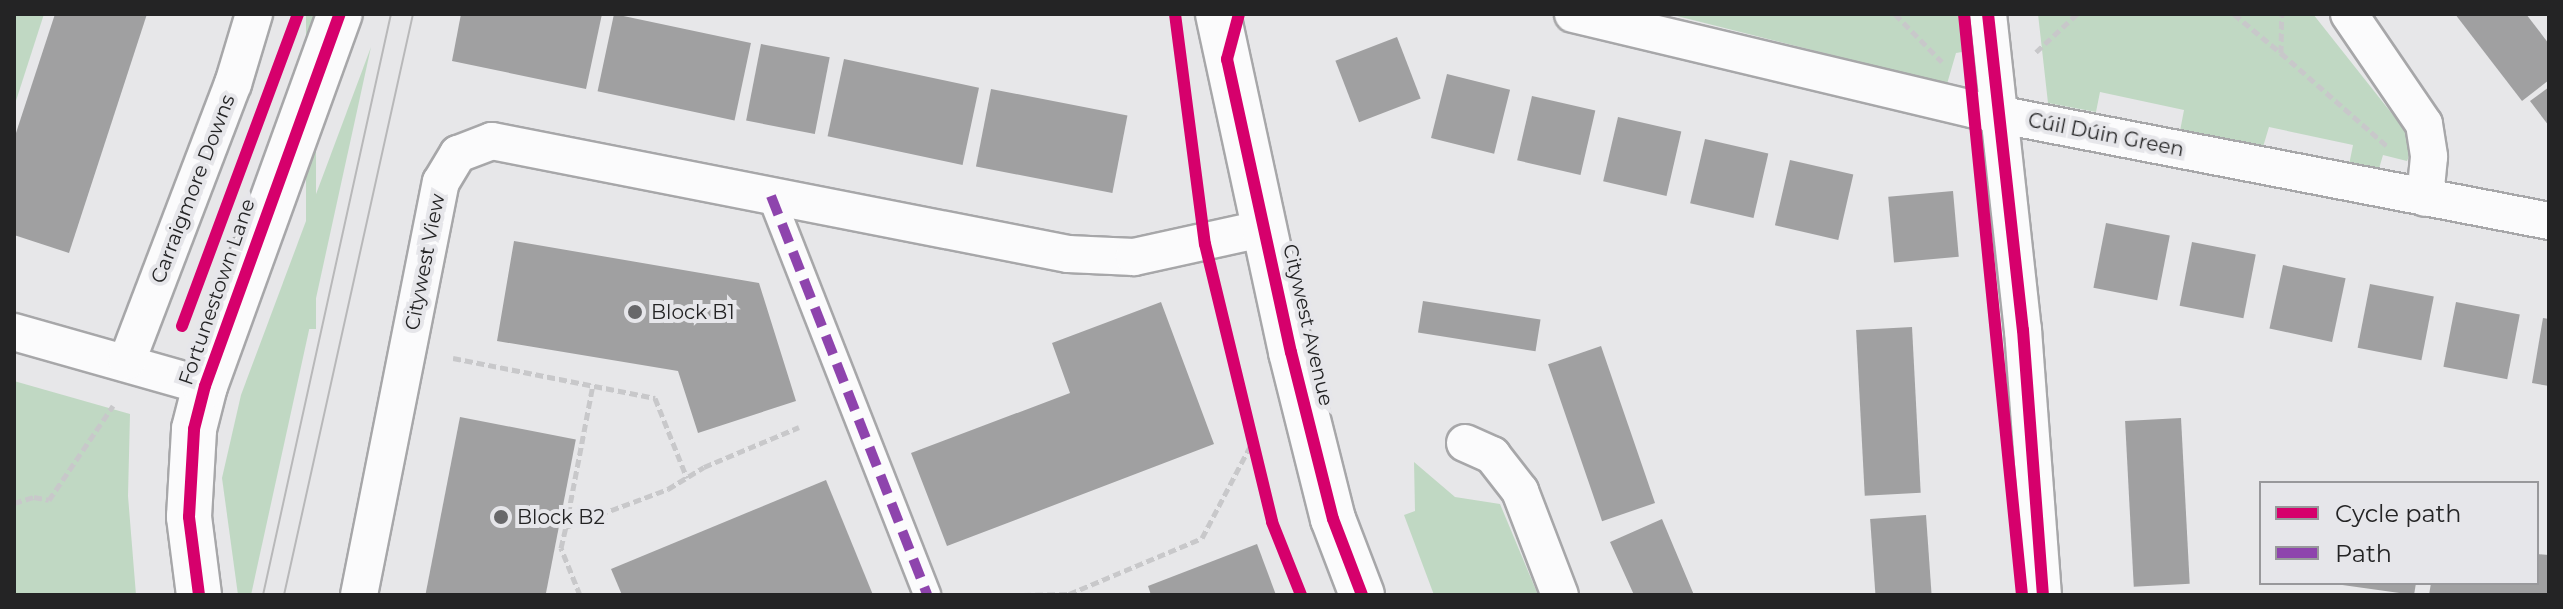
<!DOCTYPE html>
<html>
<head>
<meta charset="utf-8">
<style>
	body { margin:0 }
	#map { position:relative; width:2563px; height:609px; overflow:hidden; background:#e7e7e9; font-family:Montserrat,sans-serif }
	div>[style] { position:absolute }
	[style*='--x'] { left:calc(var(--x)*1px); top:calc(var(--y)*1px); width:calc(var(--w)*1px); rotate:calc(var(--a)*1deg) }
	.green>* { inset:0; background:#c0d8c3; transform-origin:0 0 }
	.building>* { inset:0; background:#a0a0a1; transform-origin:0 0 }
	.path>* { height:5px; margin-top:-2.5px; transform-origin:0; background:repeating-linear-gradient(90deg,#c8c8ca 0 8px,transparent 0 12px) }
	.roads { filter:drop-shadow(2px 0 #a7a7a9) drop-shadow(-2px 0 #a7a7a9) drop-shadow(0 2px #a7a7a9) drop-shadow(0 -2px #a7a7a9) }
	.pedestrian>* { height:26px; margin:-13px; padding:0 13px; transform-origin:13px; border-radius:13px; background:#fbfbfc }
	.minor>* { height:36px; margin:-18px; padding:0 18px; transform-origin:18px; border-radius:18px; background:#fbfbfc }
	.tertiary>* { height:44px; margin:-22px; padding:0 22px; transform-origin:22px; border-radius:22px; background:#fbfbfc }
	.tram>* { height:2px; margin:-1px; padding:0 1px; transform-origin:1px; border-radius:1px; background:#b8b8b9 }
	.quiet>* { height:10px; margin-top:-5px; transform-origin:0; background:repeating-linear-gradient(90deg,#8e44ad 0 20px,transparent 0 30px) }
	.cycleway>* { height:12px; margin:-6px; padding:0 6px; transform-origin:6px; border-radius:6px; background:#d6006c }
	.dots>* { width:22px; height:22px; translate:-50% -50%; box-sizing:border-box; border:4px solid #e6e6ea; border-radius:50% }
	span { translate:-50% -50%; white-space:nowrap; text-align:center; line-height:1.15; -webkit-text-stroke:8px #e6e6ea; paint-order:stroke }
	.street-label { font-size:20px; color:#242425 }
	.poi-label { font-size:20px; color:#242425 }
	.left { translate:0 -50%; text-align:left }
	.frame { position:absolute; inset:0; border:16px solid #242425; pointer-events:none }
	.legend { position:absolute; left:2259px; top:481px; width:280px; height:104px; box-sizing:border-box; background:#e6e6ea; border:2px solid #98989b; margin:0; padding:10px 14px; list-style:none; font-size:24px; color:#242425 }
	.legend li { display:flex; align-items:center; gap:16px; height:40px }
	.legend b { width:40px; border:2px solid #98989b }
</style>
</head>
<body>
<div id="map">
	<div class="green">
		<i style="clip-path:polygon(14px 14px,44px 14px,14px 107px)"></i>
		<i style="left:306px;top:14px;width:10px;height:315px"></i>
		<i style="clip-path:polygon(1669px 14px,1959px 14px,1962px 52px,1956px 53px,1947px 84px)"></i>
		<i style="clip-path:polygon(2038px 14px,2313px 14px,2412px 139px,2412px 149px,2407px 161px,2383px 155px,2378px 172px,2349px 165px,2353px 145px,2269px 127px,2263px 147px,2180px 131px,2184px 110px,2100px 92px,2096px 112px,2048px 103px)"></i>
		<i style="clip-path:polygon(371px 47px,251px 595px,238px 595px,222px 478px,241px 395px)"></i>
		<i style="clip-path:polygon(14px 381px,130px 414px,128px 496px,136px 595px,14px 593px)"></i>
		<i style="clip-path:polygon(1414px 462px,1455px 497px,1500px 504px,1538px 595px,1434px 595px,1404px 515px,1415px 511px)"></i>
	</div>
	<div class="building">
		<i style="clip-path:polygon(55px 14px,147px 14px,69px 253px,14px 235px,14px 139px)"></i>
		<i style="clip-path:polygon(461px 14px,602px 14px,586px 89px,452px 61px)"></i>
		<i style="left:614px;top:14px;width:140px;height:79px;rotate:12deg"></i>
		<i style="clip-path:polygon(2455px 14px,2526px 14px,2549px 44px,2549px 80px,2522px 101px)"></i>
		<i style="left:1397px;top:37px;width:66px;height:66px;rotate:69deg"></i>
		<i style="left:761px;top:44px;width:70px;height:78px;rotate:11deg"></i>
		<i style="left:844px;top:59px;width:138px;height:79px;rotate:12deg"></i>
		<i style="left:1447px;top:74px;width:65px;height:66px;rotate:14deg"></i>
		<i style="clip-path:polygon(2549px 87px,2549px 126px,2530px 101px)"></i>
		<i style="left:991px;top:89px;width:139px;height:79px;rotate:11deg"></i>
		<i style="left:1532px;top:96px;width:65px;height:66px;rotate:13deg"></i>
		<i style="left:1618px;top:117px;width:65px;height:66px;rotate:13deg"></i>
		<i style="left:1705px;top:139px;width:65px;height:66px;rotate:13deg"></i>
		<i style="left:1790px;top:160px;width:65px;height:67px;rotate:13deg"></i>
		<i style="left:1953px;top:191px;width:66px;height:65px;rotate:85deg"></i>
		<i style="left:2106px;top:223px;width:65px;height:66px;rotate:11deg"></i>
		<i style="clip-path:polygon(514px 241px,759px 283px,796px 401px,698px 433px,678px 371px,497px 341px)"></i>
		<i style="left:2192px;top:242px;width:65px;height:65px;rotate:11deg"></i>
		<i style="left:2283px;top:265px;width:64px;height:65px;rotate:12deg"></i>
		<i style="left:2370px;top:284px;width:65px;height:65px;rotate:11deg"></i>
		<i style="left:1423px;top:301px;width:119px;height:32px;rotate:9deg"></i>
		<i style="clip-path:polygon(1161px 302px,1214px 444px,947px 546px,911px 453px,1070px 393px,1052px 343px)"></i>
		<i style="left:2456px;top:302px;width:65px;height:66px;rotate:11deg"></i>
		<i style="clip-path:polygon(2543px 318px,2549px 319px,2549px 386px,2532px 383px)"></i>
		<i style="left:1912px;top:327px;width:166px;height:56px;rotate:87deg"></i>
		<i style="left:1601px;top:346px;width:166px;height:56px;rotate:71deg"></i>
		<i style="left:460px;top:417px;width:118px;height:181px;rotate:11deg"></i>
		<i style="left:2181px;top:418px;width:166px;height:56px;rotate:87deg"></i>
		<i style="clip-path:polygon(826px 480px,873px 595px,622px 595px,611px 569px)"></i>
		<i style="left:1926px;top:515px;width:80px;height:56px;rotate:86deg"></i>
		<i style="clip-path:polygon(1662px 519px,1675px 550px,1694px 595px,1634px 595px,1610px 542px)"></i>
		<i style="clip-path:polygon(1257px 544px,1276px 595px,1151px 595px,1148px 586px)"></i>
		<i style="clip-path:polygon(2537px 554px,2549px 555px,2549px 595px,2429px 595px,2431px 583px,2537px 583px)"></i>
		<i style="clip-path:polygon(2328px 583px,2416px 583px,2414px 595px)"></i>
	</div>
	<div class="path">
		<i style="--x:1895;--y:14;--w:67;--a:45.6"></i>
		<i style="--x:2234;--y:14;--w:61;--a:39.7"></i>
		<i style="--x:2281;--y:53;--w:39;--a:-89"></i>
		<i style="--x:2036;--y:52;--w:56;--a:-42.8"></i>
		<i style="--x:2281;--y:53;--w:142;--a:41.3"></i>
		<i style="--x:453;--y:358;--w:206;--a:11.2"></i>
		<i style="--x:655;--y:398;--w:86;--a:68.2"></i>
		<i style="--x:14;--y:503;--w:21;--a:-17"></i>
		<i style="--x:34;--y:497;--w:15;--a:11"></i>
		<i style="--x:49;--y:500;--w:114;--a:-55.8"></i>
		<i style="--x:566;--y:526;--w:144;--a:-79.2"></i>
		<i style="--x:580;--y:595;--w:51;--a:-112"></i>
		<i style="--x:561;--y:548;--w:22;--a:-77"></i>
		<i style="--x:566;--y:527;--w:109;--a:-20.4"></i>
		<i style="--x:668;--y:489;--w:42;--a:-31.4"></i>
		<i style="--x:704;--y:467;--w:103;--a:-22.8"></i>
		<i style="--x:1023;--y:595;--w:46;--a:-1.2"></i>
		<i style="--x:1069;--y:594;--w:144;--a:-22.8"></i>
		<i style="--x:1202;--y:538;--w:110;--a:-62.3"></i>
	</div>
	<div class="roads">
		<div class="pedestrian">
			<i style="--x:771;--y:196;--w:428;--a:68.6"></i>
		</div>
		<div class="minor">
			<i style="--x:1573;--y:14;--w:414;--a:13.4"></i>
			<i style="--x:1976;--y:110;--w:584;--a:10.96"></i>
			<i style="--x:1988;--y:14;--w:318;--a:83.7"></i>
			<i style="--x:2023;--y:330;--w:266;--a:85.7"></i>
			<i style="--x:2349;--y:14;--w:133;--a:55.7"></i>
			<i style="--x:2424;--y:124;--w:33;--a:81"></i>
			<i style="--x:2429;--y:157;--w:41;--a:95.6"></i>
			<i style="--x:14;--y:332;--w:198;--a:15.8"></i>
			<i style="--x:127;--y:361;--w:297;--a:-69.1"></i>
			<i style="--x:233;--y:84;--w:73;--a:-73.3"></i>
			<i style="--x:1465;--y:443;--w:30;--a:24"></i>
			<i style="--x:1492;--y:455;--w:46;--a:52.1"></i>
			<i style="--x:1520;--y:491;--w:111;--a:69"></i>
			<i style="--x:359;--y:595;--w:421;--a:-78.8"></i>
			<i style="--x:441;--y:182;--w:33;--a:-59"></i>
			<i style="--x:458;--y:154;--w:36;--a:-21"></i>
			<i style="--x:492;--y:141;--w:587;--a:11.1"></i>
			<i style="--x:1068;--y:254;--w:66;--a:2.6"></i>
			<i style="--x:1134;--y:257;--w:135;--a:-12.4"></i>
		</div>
		<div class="tertiary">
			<i style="--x:1218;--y:14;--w:346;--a:77.8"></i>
			<i style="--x:1291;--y:352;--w:172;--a:75.9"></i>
			<i style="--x:1333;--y:519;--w:81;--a:69.1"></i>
			<i style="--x:199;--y:595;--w:79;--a:-97.3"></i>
			<i style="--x:189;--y:517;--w:88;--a:-86.7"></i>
			<i style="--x:194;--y:429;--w:44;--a:-75.7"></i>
			<i style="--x:205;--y:386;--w:396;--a:-70.1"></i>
		</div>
	</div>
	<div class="tram">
		<i style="--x:263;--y:595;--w:595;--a:-77.58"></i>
		<i style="--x:284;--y:595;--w:595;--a:-77.48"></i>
	</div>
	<div class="quiet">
		<i style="--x:771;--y:196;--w:428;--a:68.6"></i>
	</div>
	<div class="cycleway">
		<i style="--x:1175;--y:14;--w:232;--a:82.6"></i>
		<i style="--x:1205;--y:244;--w:286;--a:76.4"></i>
		<i style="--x:1272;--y:522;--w:79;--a:68.3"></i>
		<i style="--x:1239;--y:14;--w:47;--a:104.9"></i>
		<i style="--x:1227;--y:59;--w:300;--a:77.7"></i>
		<i style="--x:1291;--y:352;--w:172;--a:75.9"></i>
		<i style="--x:1333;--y:519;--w:81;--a:69.1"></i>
		<i style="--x:1964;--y:14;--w:584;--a:84.3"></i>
		<i style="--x:1988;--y:14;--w:318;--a:83.7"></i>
		<i style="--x:2023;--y:330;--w:266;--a:85.7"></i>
		<i style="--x:182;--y:326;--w:333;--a:-69.6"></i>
		<i style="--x:199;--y:595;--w:79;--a:-97.3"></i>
		<i style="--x:189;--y:517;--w:88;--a:-86.7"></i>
		<i style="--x:194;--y:429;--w:44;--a:-75.7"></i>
		<i style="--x:205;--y:386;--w:396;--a:-70.1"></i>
	</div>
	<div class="dots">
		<i style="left:635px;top:312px;background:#68686a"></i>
		<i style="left:501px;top:517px;background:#68686a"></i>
	</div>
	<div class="street-label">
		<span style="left:2106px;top:135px;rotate:11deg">Cúil Dúin Green</span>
		<span style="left:193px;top:189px;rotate:-69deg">Carraigmore Downs</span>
		<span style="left:425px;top:262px;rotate:-79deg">Citywest View</span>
		<span style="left:217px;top:292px;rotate:-71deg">Fortunestown Lane</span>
		<span style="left:1308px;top:325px;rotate:77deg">Citywest Avenue</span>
	</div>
	<div class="poi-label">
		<span class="left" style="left:651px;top:312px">Block B1</span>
		<span class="left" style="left:517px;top:517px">Block B2</span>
	</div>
	<div class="frame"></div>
	<ul class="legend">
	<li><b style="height:10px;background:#d6006c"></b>Cycle path</li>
	<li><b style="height:10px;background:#8e44ad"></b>Path</li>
	</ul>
</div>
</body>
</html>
